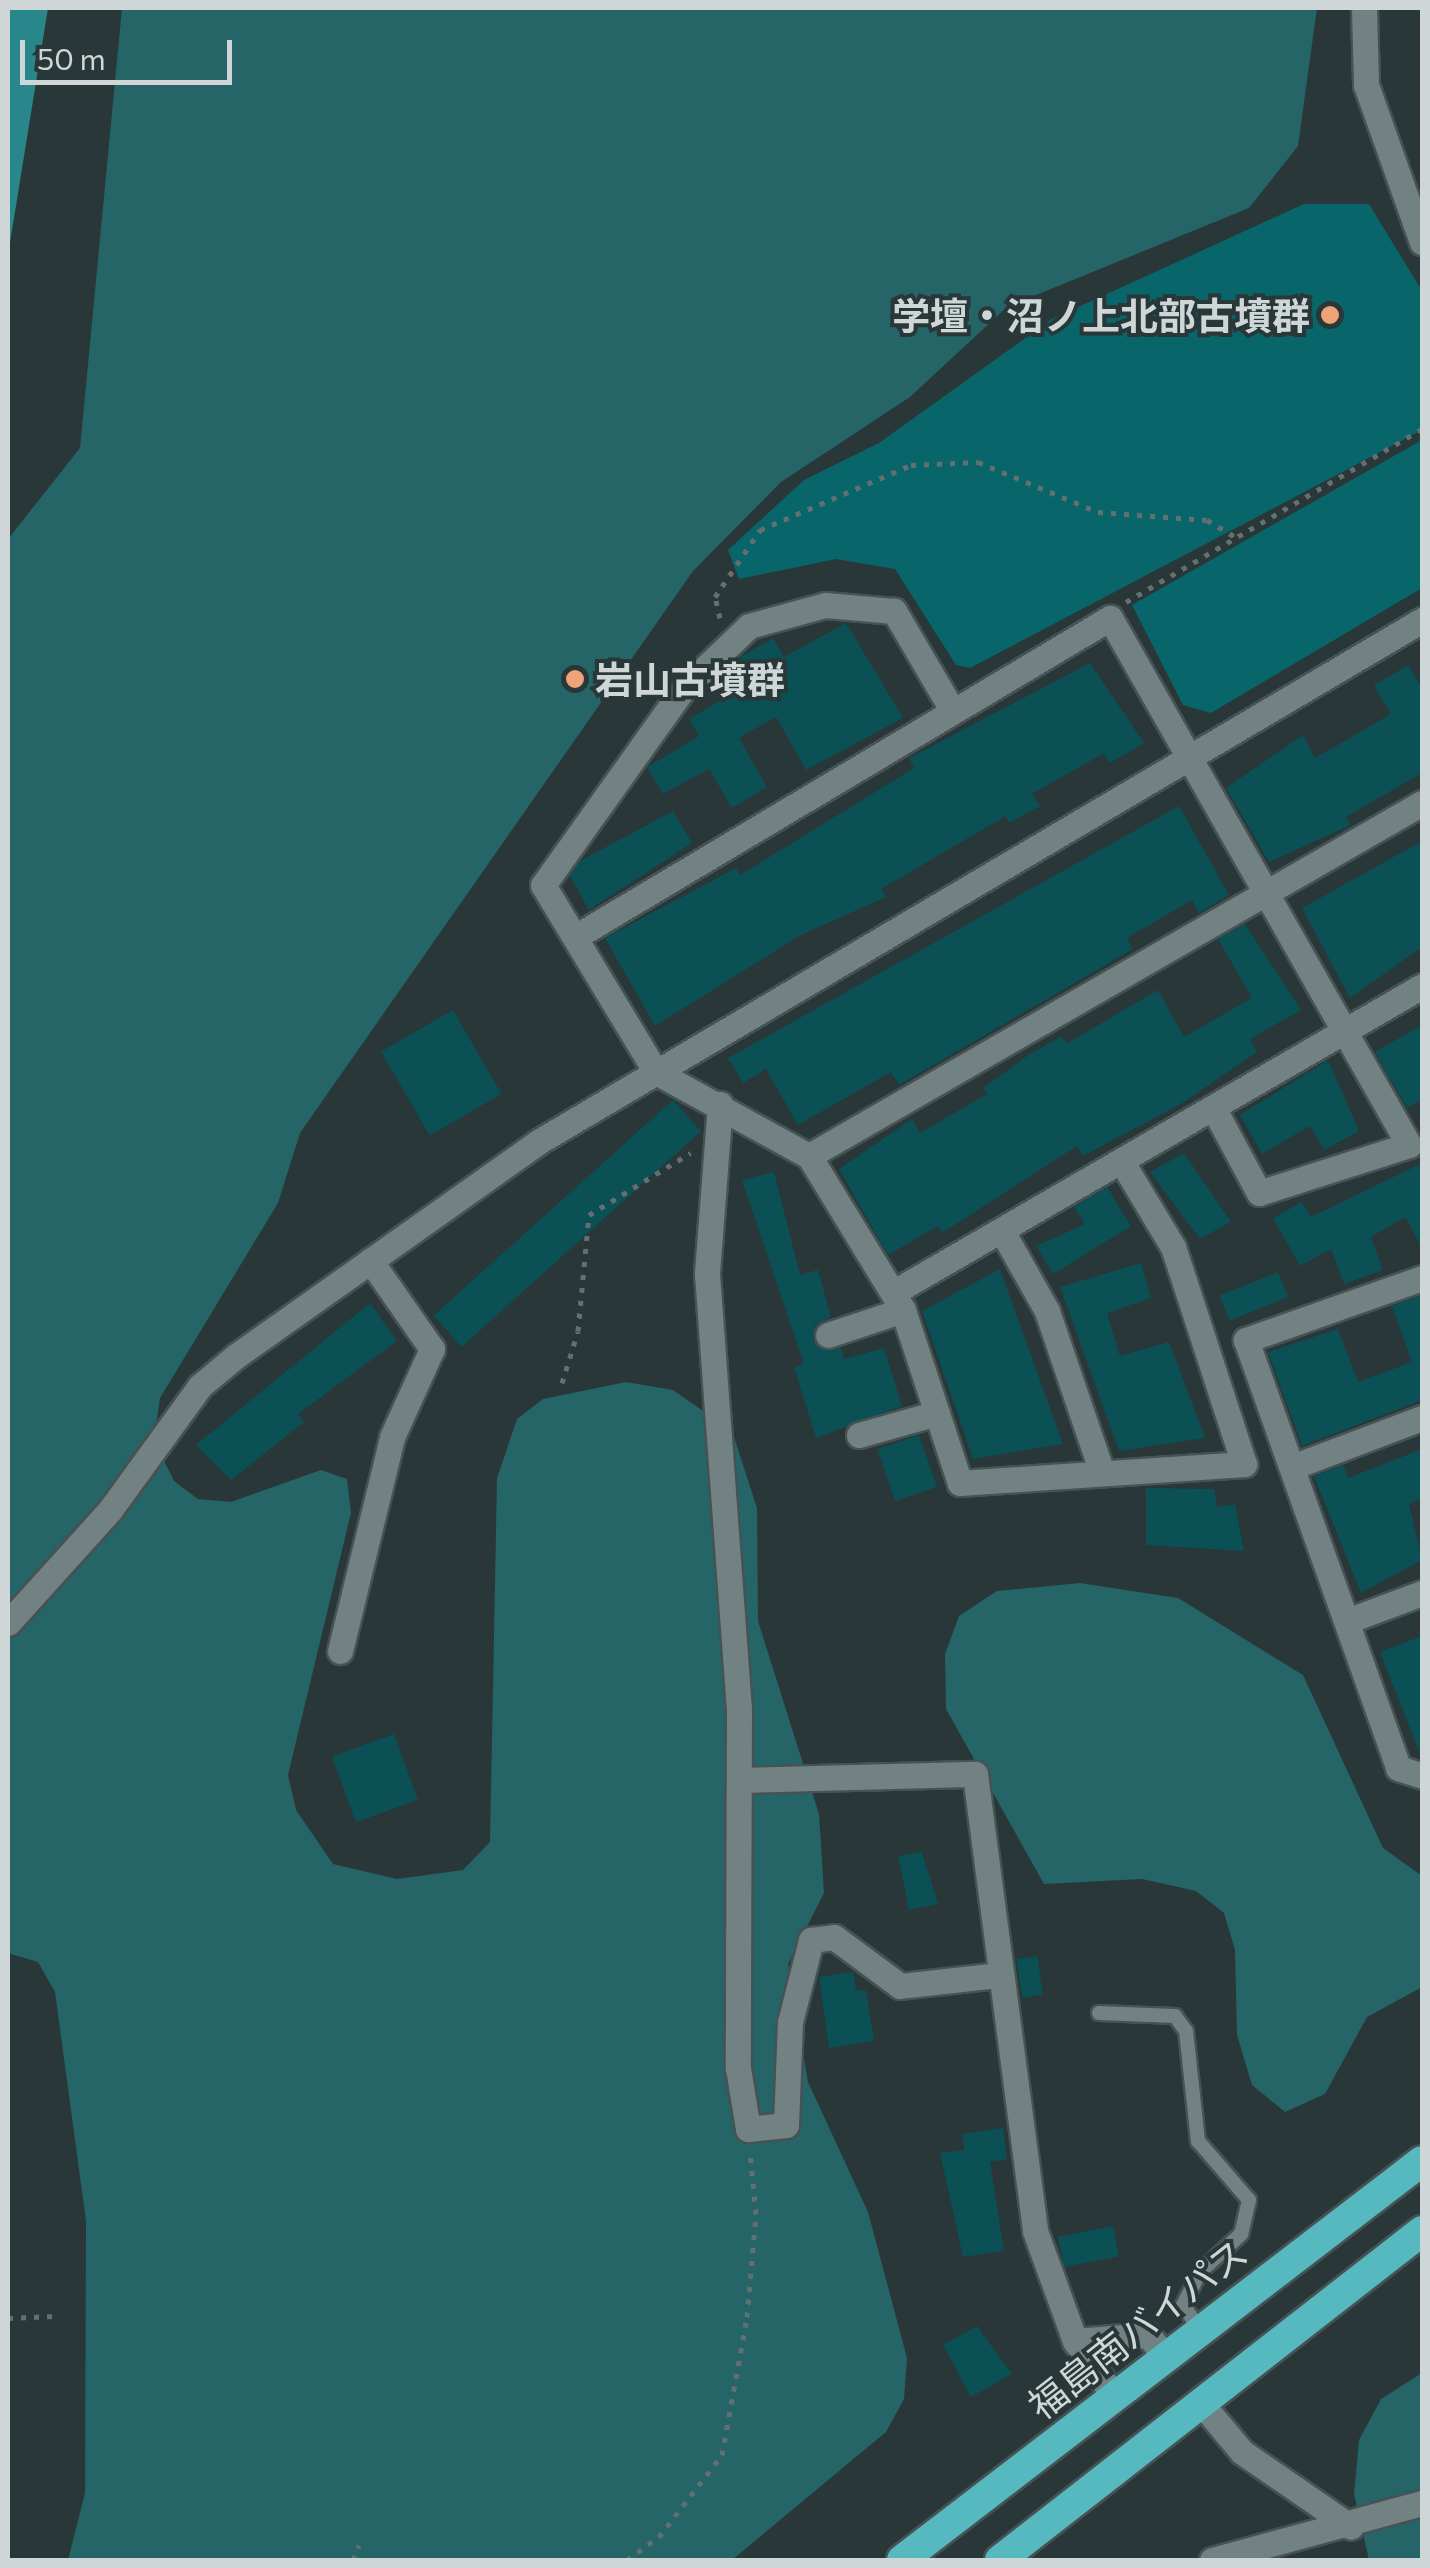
<!DOCTYPE html>
<html>
<head>
<meta charset="utf-8">
<style>
	body { margin:0 }
	#map { position:relative; width:1430px; height:2568px; overflow:hidden; background:#293738; font-family:Commissioner,"Noto Sans JP",sans-serif }
	div>[style] { position:absolute }
	[style*='--x'] { left:calc(var(--x)*1px); top:calc(var(--y)*1px); width:calc(var(--w)*1px); rotate:calc(var(--a)*1deg) }
	.green>* { inset:0; background:#08666a }
	.forest>* { inset:0; background:#256467 }
	.water>* { inset:0; background:#29878b }
	.building>* { inset:0; background:#0a5054; transform-origin:0 0 }
	.path>* { height:5px; margin-top:-2.5px; transform-origin:0; background:repeating-linear-gradient(90deg,#636f70 0 5px,transparent 0 13px) }
	.roads { filter:drop-shadow(2px 0 #465253) drop-shadow(-2px 0 #465253) drop-shadow(0 2px #465253) drop-shadow(0 -2px #465253) }
	.lane>* { height:14px; margin:-7px; padding:0 7px; transform-origin:7px; border-radius:7px; background:#728283 }
	.street>* { height:25px; margin:-12.5px; padding:0 12.5px; transform-origin:12.5px; border-radius:12.5px; background:#728283 }
	.secondary>* { height:25px; margin:-12.5px; padding:0 12.5px; transform-origin:12.5px; border-radius:12.5px; background:#728283 }
	.highway>* { height:30px; margin:-15px; padding:0 15px; transform-origin:15px; border-radius:15px; background:#55b9bf }
	.dots>* { width:28px; height:28px; translate:-50% -50%; box-sizing:border-box; border:5px solid #293738; border-radius:50% }
	span { translate:-50% -50%; white-space:nowrap; text-align:center; line-height:1.15; -webkit-text-stroke:8px #293738; paint-order:stroke }
	.poi-label { font-size:38px; color:#ced6d7; font-weight:700 }
	.right { translate:-100% -50%; text-align:right }
	.left { translate:0 -50%; text-align:left }
	.street-label { font-size:38px; color:#ced6d7 }
	.frame { position:absolute; inset:0; border:10px solid #ced6d7; pointer-events:none }
	.scale { position:absolute; left:20px; top:40px; width:212px; height:45px; box-sizing:border-box; border:5px solid #ced6d7; border-top:0; padding-left:12px; font-size:30px; line-height:35px; white-space:nowrap; color:#ced6d7; -webkit-text-stroke:8px #293738; paint-order:stroke }
</style>
</head>
<body>
<div id="map">
	<div class="green">
		<i style="clip-path:polygon(1304px 204px,1369px 204px,1422px 291px,1422px 430px,970px 668px,956px 665px,895px 569px,836px 559px,739px 579px,728px 550px,804px 480px,879px 443px,1052px 319px)"></i>
		<i style="clip-path:polygon(1422px 440px,1422px 588px,1211px 713px,1183px 705px,1132px 605px)"></i>
	</div>
	<div class="forest">
		<i style="clip-path:polygon(122px 8px,1317px 8px,1298px 146px,1249px 208px,1007px 307px,910px 397px,781px 482px,693px 571px,300px 1133px,278px 1203px,160px 1398px,154px 1440px,174px 1481px,198px 1499px,231px 1502px,321px 1470px,347px 1479px,351px 1513px,288px 1775px,296px 1810px,333px 1864px,397px 1879px,463px 1870px,490px 1842px,497px 1478px,517px 1419px,543px 1399px,626px 1382px,673px 1390px,732px 1431px,757px 1508px,758px 1621px,819px 1814px,824px 1893px,788px 1964px,808px 2082px,868px 2212px,907px 2358px,904px 2399px,886px 2432px,732px 2560px,68px 2560px,85px 2493px,86px 2221px,55px 1992px,38px 1962px,8px 1953px,8px 539px,80px 448px)"></i>
		<i style="clip-path:polygon(1080px 1583px,1178px 1598px,1303px 1675px,1383px 1848px,1422px 1876px,1422px 1987px,1367px 2017px,1325px 2094px,1285px 2112px,1252px 2085px,1237px 2035px,1235px 1950px,1224px 1913px,1196px 1891px,1142px 1879px,1044px 1884px,946px 1709px,945px 1654px,959px 1616px,997px 1591px)"></i>
		<i style="clip-path:polygon(1422px 2373px,1422px 2560px,1369px 2560px,1354px 2494px,1359px 2440px,1381px 2399px)"></i>
	</div>
	<div class="water">
		<i style="clip-path:polygon(8px 8px,48px 8px,8px 255px)"></i>
	</div>
	<div class="building">
		<i style="clip-path:polygon(846px 623px,903px 718px,806px 770px,776px 717px,739px 738px,767px 787px,732px 808px,709px 769px,663px 794px,647px 767px,699px 736px,689px 719px,750px 683px,739px 658px,773px 638px,784px 657px)"></i>
		<i style="clip-path:polygon(1090px 663px,1144px 743px,1110px 763px,1104px 753px,1032px 794px,1040px 806px,1009px 823px,1006px 816px,881px 889px,886px 897px,799px 936px,655px 1026px,605px 938px,736px 868px,740px 875px,914px 768px,909px 758px)"></i>
		<i style="clip-path:polygon(1409px 665px,1422px 689px,1422px 773px,1346px 817px,1351px 825px,1269px 862px,1226px 788px,1303px 735px,1315px 758px,1391px 714px,1374px 685px)"></i>
		<i style="clip-path:polygon(1179px 806px,1229px 895px,1199px 913px,1192px 900px,1127px 938px,1133px 949px,899px 1085px,891px 1072px,798px 1125px,766px 1069px,743px 1083px,728px 1058px)"></i>
		<i style="clip-path:polygon(673px 811px,692px 843px,589px 910px,570px 876px,580px 861px)"></i>
		<i style="clip-path:polygon(1422px 841px,1422px 947px,1350px 998px,1302px 908px)"></i>
		<i style="clip-path:polygon(1245px 924px,1301px 1010px,1250px 1039px,1257px 1052px,1181px 1104px,1083px 1156px,1077px 1146px,942px 1233px,938px 1226px,888px 1255px,839px 1169px,912px 1119px,920px 1133px,987px 1094px,983px 1088px,1030px 1054px,1062px 1036px,1066px 1044px,1158px 990px,1184px 1037px,1252px 998px,1218px 939px)"></i>
		<i style="left:453px;top:1010px;width:97px;height:83px;rotate:60deg"></i>
		<i style="clip-path:polygon(1422px 1025px,1422px 1099px,1407px 1108px,1375px 1052px)"></i>
		<i style="clip-path:polygon(1328px 1060px,1359px 1131px,1324px 1150px,1310px 1126px,1262px 1154px,1240px 1115px)"></i>
		<i style="left:673px;top:1100px;width:42px;height:322px;rotate:48deg"></i>
		<i style="clip-path:polygon(1184px 1153px,1231px 1222px,1200px 1239px,1150px 1172px)"></i>
		<i style="clip-path:polygon(1422px 1163px,1422px 1248px,1405px 1217px,1371px 1237px,1383px 1270px,1344px 1284px,1331px 1249px,1300px 1266px,1273px 1218px,1302px 1202px,1311px 1217px)"></i>
		<i style="clip-path:polygon(774px 1172px,800px 1275px,818px 1270px,831px 1317px,815px 1325px,813px 1341px,841px 1348px,844px 1359px,884px 1348px,902px 1406px,816px 1438px,794px 1367px,804px 1364px,742px 1180px)"></i>
		<i style="clip-path:polygon(1107px 1187px,1131px 1226px,1053px 1274px,1036px 1246px,1085px 1224px,1074px 1207px)"></i>
		<i style="clip-path:polygon(1141px 1263px,1151px 1298px,1107px 1313px,1120px 1356px,1169px 1342px,1205px 1438px,1119px 1451px,1060px 1287px)"></i>
		<i style="clip-path:polygon(1000px 1269px,1063px 1444px,973px 1459px,922px 1311px)"></i>
		<i style="left:1278px;top:1272px;width:27px;height:63px;rotate:68deg"></i>
		<i style="clip-path:polygon(1422px 1295px,1422px 1400px,1302px 1446px,1268px 1352px,1338px 1329px,1358px 1382px,1412px 1362px,1392px 1306px)"></i>
		<i style="clip-path:polygon(370px 1303px,397px 1341px,298px 1414px,304px 1422px,231px 1480px,196px 1445px)"></i>
		<i style="left:919px;top:1435px;width:55px;height:44px;rotate:71deg"></i>
		<i style="clip-path:polygon(1422px 1449px,1422px 1499px,1409px 1504px,1422px 1560px,1361px 1593px,1314px 1476px,1344px 1465px,1348px 1478px)"></i>
		<i style="clip-path:polygon(1146px 1488px,1214px 1489px,1217px 1507px,1235px 1504px,1244px 1551px,1146px 1545px)"></i>
		<i style="clip-path:polygon(1422px 1636px,1422px 1759px,1380px 1652px)"></i>
		<i style="left:394px;top:1734px;width:70px;height:66px;rotate:70deg"></i>
		<i style="clip-path:polygon(922px 1852px,938px 1904px,909px 1910px,898px 1856px)"></i>
		<i style="left:1037px;top:1956px;width:39px;height:21px;rotate:81deg"></i>
		<i style="clip-path:polygon(853px 1972px,856px 1991px,866px 1990px,874px 2041px,829px 2048px,819px 1977px)"></i>
		<i style="clip-path:polygon(1003px 2128px,1007px 2159px,990px 2162px,1004px 2251px,963px 2257px,940px 2153px,964px 2150px,962px 2134px)"></i>
		<i style="left:1113px;top:2226px;width:31px;height:56px;rotate:79deg"></i>
		<i style="clip-path:polygon(977px 2326px,1012px 2374px,971px 2397px,943px 2345px)"></i>
	</div>
	<div class="path">
		<i style="--x:1126;--y:602;--w:343;--a:-30.3"></i>
		<i style="--x:720;--y:618;--w:22;--a:-103"></i>
		<i style="--x:715;--y:597;--w:81;--a:-56.1"></i>
		<i style="--x:760;--y:530;--w:164;--a:-23.3"></i>
		<i style="--x:911;--y:465;--w:67;--a:-2.6"></i>
		<i style="--x:978;--y:462;--w:130;--a:22.6"></i>
		<i style="--x:1098;--y:512;--w:109;--a:4.2"></i>
		<i style="--x:1207;--y:520;--w:33;--a:31"></i>
		<i style="--x:562;--y:1383;--w:54;--a:-72.9"></i>
		<i style="--x:578;--y:1331;--w:117;--a:-84.6"></i>
		<i style="--x:589;--y:1215;--w:119;--a:-31.5"></i>
		<i style="--x:8;--y:2318;--w:47;--a:-2.4"></i>
		<i style="--x:353;--y:2560;--w:16;--a:-68"></i>
		<i style="--x:627;--y:2560;--w:39;--a:-36"></i>
		<i style="--x:659;--y:2537;--w:103;--a:-52.5"></i>
		<i style="--x:722;--y:2455;--w:140;--a:-79.7"></i>
		<i style="--x:747;--y:2317;--w:103;--a:-85"></i>
		<i style="--x:756;--y:2214;--w:62;--a:-95.5"></i>
	</div>
	<div class="roads">
		<div class="lane">
			<i style="--x:1099;--y:2013;--w:76;--a:2.3"></i>
			<i style="--x:1175;--y:2016;--w:19;--a:54"></i>
			<i style="--x:1186;--y:2031;--w:111;--a:83.8"></i>
			<i style="--x:1198;--y:2141;--w:78;--a:49.2"></i>
			<i style="--x:1249;--y:2200;--w:35;--a:103"></i>
			<i style="--x:1241;--y:2234;--w:56;--a:137.2"></i>
			<i style="--x:1200;--y:2272;--w:37;--a:117"></i>
			<i style="--x:1183;--y:2305;--w:30;--a:56"></i>
		</div>
		<div class="street">
			<i style="--x:1364;--y:8;--w:77;--a:88.5"></i>
			<i style="--x:1366;--y:85;--w:167;--a:70.4"></i>
			<i style="--x:951;--y:708;--w:113;--a:-120.4"></i>
			<i style="--x:894;--y:611;--w:69;--a:-175"></i>
			<i style="--x:825;--y:605;--w:79;--a:164.6"></i>
			<i style="--x:749;--y:626;--w:91;--a:136.3"></i>
			<i style="--x:683;--y:689;--w:241;--a:125.5"></i>
			<i style="--x:543;--y:885;--w:218;--a:58.9"></i>
			<i style="--x:656;--y:1072;--w:175;--a:28.8"></i>
			<i style="--x:809;--y:1156;--w:180;--a:58.6"></i>
			<i style="--x:903;--y:1310;--w:182;--a:71.8"></i>
			<i style="--x:960;--y:1483;--w:285;--a:-3.8"></i>
			<i style="--x:1244;--y:1464;--w:228;--a:-108.1"></i>
			<i style="--x:1173;--y:1247;--w:99;--a:-121"></i>
			<i style="--x:575;--y:937;--w:623;--a:-30.81"></i>
			<i style="--x:1110;--y:618;--w:606;--a:60.43"></i>
			<i style="--x:1409;--y:1145;--w:157;--a:162.3"></i>
			<i style="--x:1259;--y:1193;--w:95;--a:-118.2"></i>
			<i style="--x:720;--y:1104;--w:170;--a:94.4"></i>
			<i style="--x:707;--y:1274;--w:435;--a:85.8"></i>
			<i style="--x:739;--y:1708;--w:360;--a:90.2"></i>
			<i style="--x:738;--y:2068;--w:62;--a:80.7"></i>
			<i style="--x:748;--y:2129;--w:38;--a:-6"></i>
			<i style="--x:786;--y:2125;--w:103;--a:-87.8"></i>
			<i style="--x:790;--y:2022;--w:85;--a:-75.6"></i>
			<i style="--x:811;--y:1940;--w:23;--a:-7"></i>
			<i style="--x:834;--y:1937;--w:82;--a:36.6"></i>
			<i style="--x:900;--y:1986;--w:99;--a:-6.4"></i>
			<i style="--x:809;--y:1156;--w:707;--a:-29.94"></i>
			<i style="--x:1002;--y:1231;--w:92;--a:60.6"></i>
			<i style="--x:1047;--y:1311;--w:171;--a:71.2"></i>
			<i style="--x:1422;--y:1278;--w:187;--a:160.6"></i>
			<i style="--x:1246;--y:1340;--w:454;--a:70.4"></i>
			<i style="--x:1398;--y:1768;--w:25;--a:18"></i>
			<i style="--x:894;--y:1292;--w:610;--a:-30.09"></i>
			<i style="--x:828;--y:1335;--w:79;--a:-18.4"></i>
			<i style="--x:859;--y:1435;--w:81;--a:-15.8"></i>
			<i style="--x:1292;--y:1467;--w:139;--a:-20.7"></i>
			<i style="--x:1347;--y:1621;--w:80;--a:-20.5"></i>
			<i style="--x:8;--y:1623;--w:152;--a:-47.9"></i>
			<i style="--x:110;--y:1510;--w:153;--a:-54"></i>
			<i style="--x:200;--y:1386;--w:47;--a:-39.8"></i>
			<i style="--x:340;--y:1651;--w:220;--a:-76.3"></i>
			<i style="--x:392;--y:1437;--w:97;--a:-65.6"></i>
			<i style="--x:432;--y:1349;--w:108;--a:-124.9"></i>
			<i style="--x:742;--y:1780;--w:233;--a:-1.5"></i>
			<i style="--x:975;--y:1774;--w:461;--a:82.5"></i>
			<i style="--x:1035;--y:2231;--w:117;--a:70"></i>
			<i style="--x:1075;--y:2341;--w:67;--a:54.7"></i>
			<i style="--x:1075;--y:2341;--w:73;--a:-4.7"></i>
			<i style="--x:1148;--y:2335;--w:28;--a:51"></i>
			<i style="--x:1201;--y:2403;--w:64;--a:50.1"></i>
			<i style="--x:1242;--y:2452;--w:132;--a:34.5"></i>
			<i style="--x:1212;--y:2560;--w:218;--a:-15.2"></i>
		</div>
		<div class="secondary">
			<i style="--x:236;--y:1356;--w:370;--a:-35.3"></i>
			<i style="--x:538;--y:1142;--w:1027;--a:-30.56"></i>
		</div>
		<div class="highway">
			<i style="--x:902;--y:2560;--w:655;--a:-37.5"></i>
			<i style="--x:1000;--y:2560;--w:535;--a:-37.94"></i>
		</div>
	</div>
	<div class="dots">
		<i style="left:1330px;top:315px;background:#efa377"></i>
		<i style="left:575px;top:679px;background:#efa377"></i>
	</div>
	<div class="poi-label">
		<span class="right" style="left:1310px;top:315px">学壇・沼ノ上北部古墳群</span>
		<span class="left" style="left:595px;top:679px">岩山古墳群</span>
	</div>
	<div class="street-label">
		<span style="left:1137px;top:2328px;rotate:-38deg">福島南バイパス</span>
	</div>
	<div class="frame"></div>
	<div class="scale">50 m</div>
</div>
</body>
</html>
